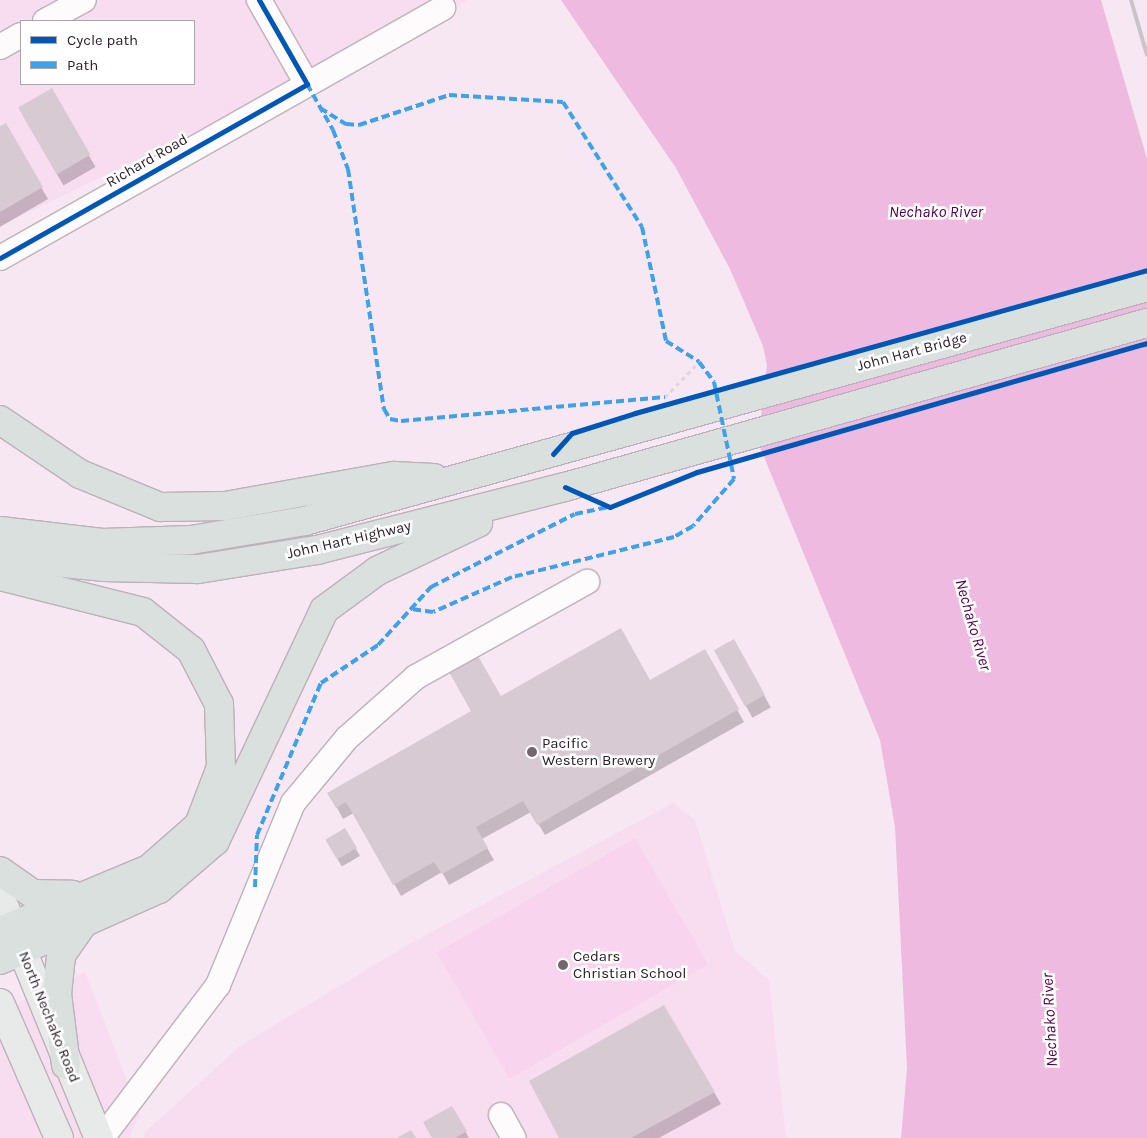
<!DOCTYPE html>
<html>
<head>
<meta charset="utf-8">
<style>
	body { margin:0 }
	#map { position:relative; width:1147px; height:1138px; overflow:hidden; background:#f7e7f2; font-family:Karla,sans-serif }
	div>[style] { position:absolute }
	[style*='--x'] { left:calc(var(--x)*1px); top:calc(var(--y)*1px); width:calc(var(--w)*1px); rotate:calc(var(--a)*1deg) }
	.built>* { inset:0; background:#f8ddf0 }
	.green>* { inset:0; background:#f8d4ee; transform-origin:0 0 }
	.water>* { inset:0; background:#eebae0 }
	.shadow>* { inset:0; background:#0003; transform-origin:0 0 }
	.building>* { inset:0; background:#d7cad3; transform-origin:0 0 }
	.path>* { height:3px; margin-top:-1.5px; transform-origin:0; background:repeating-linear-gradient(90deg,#dbd7da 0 4px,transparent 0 8px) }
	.roads { filter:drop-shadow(1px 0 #bdb1b9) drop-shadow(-1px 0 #bdb1b9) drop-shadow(0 1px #bdb1b9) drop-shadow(0 -1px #bdb1b9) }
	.minor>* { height:24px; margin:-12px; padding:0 12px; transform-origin:12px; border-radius:12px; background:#fefbfd }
	.major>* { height:28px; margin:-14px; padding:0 14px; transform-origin:14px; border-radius:14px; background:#e8eaea }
	.highway>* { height:28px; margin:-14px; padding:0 14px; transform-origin:14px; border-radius:14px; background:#d9e0dd }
	.rail>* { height:4px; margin:-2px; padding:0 2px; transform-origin:2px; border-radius:2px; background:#c9c4c8 }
	.quiet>* { height:4px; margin-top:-2px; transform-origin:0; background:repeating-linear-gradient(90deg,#3ea2eb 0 8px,transparent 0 12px) }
	.cycleway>* { height:5px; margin:-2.5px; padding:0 2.5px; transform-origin:2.5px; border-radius:2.5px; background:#0057b8 }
	.dots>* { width:14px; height:14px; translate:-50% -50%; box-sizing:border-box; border:2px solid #fff; border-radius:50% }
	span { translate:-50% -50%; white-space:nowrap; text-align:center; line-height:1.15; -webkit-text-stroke:5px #fff; paint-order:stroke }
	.street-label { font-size:15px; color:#2c2129 }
	.poi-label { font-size:15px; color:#2c2129 }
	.left { translate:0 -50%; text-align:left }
	.water-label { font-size:16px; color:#500045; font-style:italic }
	.legend { position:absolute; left:20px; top:20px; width:175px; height:65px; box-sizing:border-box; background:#fff; border:1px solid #aba6a9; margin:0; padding:6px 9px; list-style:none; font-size:15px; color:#2c2129 }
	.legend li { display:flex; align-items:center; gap:10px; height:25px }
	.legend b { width:25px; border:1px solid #aba6a9 }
</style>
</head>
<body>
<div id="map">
	<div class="built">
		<i style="clip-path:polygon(evenodd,0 0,469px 0,0 226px,0 0,21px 21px,194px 21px,194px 84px,21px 84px,21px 21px)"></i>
		<i style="clip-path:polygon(673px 803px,695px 820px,735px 951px,769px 980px,786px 1138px,145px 1138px,144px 1133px,240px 1046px,409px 944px)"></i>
		<i style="clip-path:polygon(85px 972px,140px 1114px,129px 1138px,0 1138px,0 1011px)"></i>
	</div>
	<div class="green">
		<i style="left:635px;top:838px;width:146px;height:229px;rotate:60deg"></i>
	</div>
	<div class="water">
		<i style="clip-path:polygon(561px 0,1101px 0,1147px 159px,1147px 1138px,901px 1138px,907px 1068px,895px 827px,880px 740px,758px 442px,767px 365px,763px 346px,730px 269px,676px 168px)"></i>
	</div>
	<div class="shadow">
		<i style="left:51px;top:90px;width:89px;height:37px;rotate:60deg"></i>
		<i style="clip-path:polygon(5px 124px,48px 199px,0 227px,0 128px)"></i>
		<i style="left:734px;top:641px;width:76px;height:21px;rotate:61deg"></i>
		<i style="clip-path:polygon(704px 651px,744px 722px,545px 835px,531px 812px,482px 839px,494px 860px,449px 885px,442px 872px,401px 896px,354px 813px,343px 819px,329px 793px,501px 698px,650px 682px)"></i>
		<i style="left:345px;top:830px;width:30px;height:21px;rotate:60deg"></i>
		<i style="clip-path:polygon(663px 1007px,721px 1104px,659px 1138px,561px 1138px)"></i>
		<i style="clip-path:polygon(452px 1107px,469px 1138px,434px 1138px)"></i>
	</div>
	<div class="building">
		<i style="left:52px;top:88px;width:77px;height:39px;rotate:60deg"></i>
		<i style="clip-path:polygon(6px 123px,43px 187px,0 212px,0 126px)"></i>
		<i style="clip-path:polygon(621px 628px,650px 680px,705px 649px,739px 709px,537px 825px,523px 801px,476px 827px,488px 848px,442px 874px,434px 862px,393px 885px,346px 802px,336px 808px,327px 793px,471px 711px,449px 672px,478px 656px,501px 696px)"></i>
		<i style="left:734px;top:639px;width:64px;height:23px;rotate:61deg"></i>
		<i style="left:345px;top:828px;width:23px;height:23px;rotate:59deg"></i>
		<i style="clip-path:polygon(664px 1005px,715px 1092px,631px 1138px,559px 1138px,529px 1081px)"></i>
		<i style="clip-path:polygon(452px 1106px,467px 1131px,455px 1138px,432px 1138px,423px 1122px)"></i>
		<i style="clip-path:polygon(411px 1130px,416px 1138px,397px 1138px)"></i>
	</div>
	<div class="path">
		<i style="--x:665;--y:397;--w:49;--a:-45.8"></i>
	</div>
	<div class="roads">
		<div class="minor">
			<i style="--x:259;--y:0;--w:97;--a:60.3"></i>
			<i style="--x:45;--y:21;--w:44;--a:-28.3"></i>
			<i style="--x:0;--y:47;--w:24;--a:-30"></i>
			<i style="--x:0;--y:258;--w:509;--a:-29.44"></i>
			<i style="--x:501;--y:1115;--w:26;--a:61"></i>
			<i style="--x:102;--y:1138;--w:192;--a:-52.8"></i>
			<i style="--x:218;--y:985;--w:197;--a:-67.6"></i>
			<i style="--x:293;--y:803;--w:85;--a:-50.3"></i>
			<i style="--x:347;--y:738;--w:92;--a:-41.5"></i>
			<i style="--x:416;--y:677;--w:196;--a:-29.1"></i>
		</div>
		<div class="major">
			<i style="--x:0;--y:896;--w:261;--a:67.8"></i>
			<i style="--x:0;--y:1003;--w:147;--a:66.4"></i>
		</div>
		<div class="highway">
			<i style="--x:0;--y:420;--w:97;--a:34"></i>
			<i style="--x:80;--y:474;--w:87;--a:22.4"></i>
			<i style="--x:160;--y:507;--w:65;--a:-0.9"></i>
			<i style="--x:225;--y:506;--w:172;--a:-10.1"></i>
			<i style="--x:394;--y:476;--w:40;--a:2.9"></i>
			<i style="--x:0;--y:531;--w:103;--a:6.7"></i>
			<i style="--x:102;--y:543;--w:89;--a:-1.9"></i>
			<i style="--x:191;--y:540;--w:116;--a:-9.5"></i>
			<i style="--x:305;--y:521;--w:874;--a:-15.53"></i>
			<i style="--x:0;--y:557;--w:103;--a:5.5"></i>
			<i style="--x:103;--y:567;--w:95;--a:1.2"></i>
			<i style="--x:198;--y:569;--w:121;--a:-9.1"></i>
			<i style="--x:317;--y:550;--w:256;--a:-14.3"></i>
			<i style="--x:565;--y:487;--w:605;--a:-15.74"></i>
			<i style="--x:0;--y:576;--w:147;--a:14.1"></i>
			<i style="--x:143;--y:612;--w:61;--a:38.4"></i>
			<i style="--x:191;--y:650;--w:61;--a:62.6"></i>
			<i style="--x:219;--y:704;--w:63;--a:88.2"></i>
			<i style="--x:221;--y:767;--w:62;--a:110.8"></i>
			<i style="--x:199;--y:825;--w:67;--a:138.7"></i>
			<i style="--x:149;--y:869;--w:161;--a:157.4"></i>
			<i style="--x:0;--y:871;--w:40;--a:34.9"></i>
			<i style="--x:33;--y:894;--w:39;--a:1"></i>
			<i style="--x:0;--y:960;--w:174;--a:-24.1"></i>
			<i style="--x:159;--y:889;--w:74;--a:-40.6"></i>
			<i style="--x:215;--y:841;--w:255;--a:-64.7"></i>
			<i style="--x:324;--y:610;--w:66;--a:-36.3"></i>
			<i style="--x:377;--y:571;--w:112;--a:-25.4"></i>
			<i style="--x:66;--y:1065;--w:72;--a:-97.2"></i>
			<i style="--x:57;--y:994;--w:39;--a:-84"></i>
			<i style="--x:61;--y:955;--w:40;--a:-55.1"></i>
		</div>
	</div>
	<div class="rail">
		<i style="--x:1131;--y:0;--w:57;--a:73.8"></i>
	</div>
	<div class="quiet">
		<i style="--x:307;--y:84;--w:53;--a:60.5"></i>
		<i style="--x:333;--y:130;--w:42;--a:69"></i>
		<i style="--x:348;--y:169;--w:243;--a:81.5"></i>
		<i style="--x:384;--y:409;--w:12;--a:59"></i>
		<i style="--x:390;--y:419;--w:11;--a:10"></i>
		<i style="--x:401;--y:421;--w:265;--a:-5.2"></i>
		<i style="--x:320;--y:108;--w:31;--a:32"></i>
		<i style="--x:346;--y:124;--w:13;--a:4"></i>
		<i style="--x:359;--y:125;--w:95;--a:-18.4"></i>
		<i style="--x:449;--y:95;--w:114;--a:3.5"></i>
		<i style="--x:563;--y:102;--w:148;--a:57.7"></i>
		<i style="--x:642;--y:227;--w:116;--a:78.1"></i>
		<i style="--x:666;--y:341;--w:39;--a:32"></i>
		<i style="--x:699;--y:362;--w:25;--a:53"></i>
		<i style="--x:714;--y:382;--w:99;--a:78.3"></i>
		<i style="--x:734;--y:479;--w:62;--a:131.1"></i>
		<i style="--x:693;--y:526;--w:22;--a:150"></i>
		<i style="--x:674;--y:537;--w:167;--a:166.1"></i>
		<i style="--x:512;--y:577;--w:86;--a:156.1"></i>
		<i style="--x:433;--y:612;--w:22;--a:-172"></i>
		<i style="--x:255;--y:887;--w:52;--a:-87.8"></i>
		<i style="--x:257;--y:835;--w:165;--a:-67.2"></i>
		<i style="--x:321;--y:683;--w:69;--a:-33.7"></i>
		<i style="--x:378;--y:645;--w:79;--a:-47.6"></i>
		<i style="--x:431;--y:587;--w:161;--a:-26.9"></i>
		<i style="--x:575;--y:514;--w:34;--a:-12"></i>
	</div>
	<div class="cycleway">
		<i style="--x:0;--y:258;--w:353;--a:-29.5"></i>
		<i style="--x:307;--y:84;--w:97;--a:-119.7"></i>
		<i style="--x:553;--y:454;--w:28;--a:-48"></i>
		<i style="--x:572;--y:433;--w:66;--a:-17.6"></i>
		<i style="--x:635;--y:413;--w:532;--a:-15.6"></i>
		<i style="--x:565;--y:487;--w:49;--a:24"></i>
		<i style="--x:610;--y:507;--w:94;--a:-21.9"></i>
		<i style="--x:697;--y:472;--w:468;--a:-16"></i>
	</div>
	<div class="dots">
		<i style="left:532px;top:752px;background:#73666f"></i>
		<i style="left:563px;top:965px;background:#73666f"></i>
	</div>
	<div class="street-label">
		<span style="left:147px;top:161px;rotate:-30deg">Richard Road</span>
		<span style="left:912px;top:352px;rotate:-15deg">John Hart Bridge</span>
		<span style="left:349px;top:540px;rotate:-13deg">John Hart Highway</span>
		<span style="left:49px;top:1017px;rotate:68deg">North Nechako Road</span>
	</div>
	<div class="poi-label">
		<span class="left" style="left:542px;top:752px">Pacific<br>Western Brewery</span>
		<span class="left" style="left:573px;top:965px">Cedars<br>Christian School</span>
	</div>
	<div class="water-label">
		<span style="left:936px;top:212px">Nechako River</span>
		<span style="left:973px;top:625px;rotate:74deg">Nechako River</span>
		<span style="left:1050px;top:1020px;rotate:-93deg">Nechako River</span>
	</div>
	<ul class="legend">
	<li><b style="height:6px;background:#0057b8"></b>Cycle path</li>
	<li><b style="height:6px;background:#3ea2eb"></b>Path</li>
	</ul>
</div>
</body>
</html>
